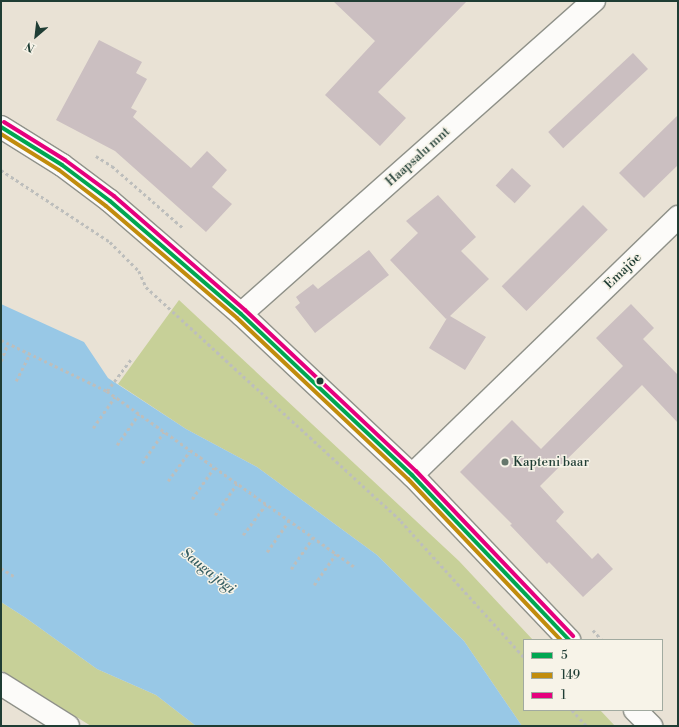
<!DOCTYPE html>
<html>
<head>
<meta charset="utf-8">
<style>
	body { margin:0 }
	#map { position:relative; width:679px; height:727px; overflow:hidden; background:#e9e2d5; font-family:"Libre Bodoni",serif }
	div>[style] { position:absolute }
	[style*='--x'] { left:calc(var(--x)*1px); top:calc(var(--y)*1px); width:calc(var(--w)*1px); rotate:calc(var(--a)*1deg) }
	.green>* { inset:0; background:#c7d098 }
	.water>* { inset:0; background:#98c8e6 }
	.building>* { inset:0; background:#cbbfc1; transform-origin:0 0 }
	.path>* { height:2.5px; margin-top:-1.25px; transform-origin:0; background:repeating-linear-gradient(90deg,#bdbebc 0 3px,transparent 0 6px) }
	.roads { filter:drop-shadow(1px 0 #8f9189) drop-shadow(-1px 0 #8f9189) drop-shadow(0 1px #8f9189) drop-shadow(0 -1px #8f9189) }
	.minor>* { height:22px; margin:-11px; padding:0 11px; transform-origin:11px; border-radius:11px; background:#fcfbf9 }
	.major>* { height:22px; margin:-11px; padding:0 11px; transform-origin:11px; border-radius:11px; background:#fcfbf9 }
	.bus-1>* { height:4px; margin:-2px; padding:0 2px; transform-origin:2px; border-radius:2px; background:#00a651 }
	.bus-2>* { height:4px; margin:-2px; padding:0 2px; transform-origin:2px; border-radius:2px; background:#c18c0d }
	.bus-3>* { height:4px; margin:-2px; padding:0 2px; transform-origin:2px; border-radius:2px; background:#e5007d }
	.dots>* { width:11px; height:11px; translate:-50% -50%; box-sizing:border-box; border:2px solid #f7f3e8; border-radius:50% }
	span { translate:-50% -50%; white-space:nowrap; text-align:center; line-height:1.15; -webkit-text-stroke:3px #f7f3e8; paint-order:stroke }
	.street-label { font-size:13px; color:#1f3d34 }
	.poi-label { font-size:13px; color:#1f3d34 }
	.left { translate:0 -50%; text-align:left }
	.water-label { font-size:14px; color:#345d62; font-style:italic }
	.frame { position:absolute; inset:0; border:2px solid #1f3d34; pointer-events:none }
	.legend { position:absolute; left:523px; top:639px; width:140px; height:72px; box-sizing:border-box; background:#f7f3e8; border:1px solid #a1aaa0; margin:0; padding:5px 7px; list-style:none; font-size:12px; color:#1f3d34 }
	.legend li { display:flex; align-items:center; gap:8px; height:20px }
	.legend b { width:20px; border:1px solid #a1aaa0 }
	.north { position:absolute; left:16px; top:16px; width:40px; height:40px; -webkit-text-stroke:3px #f7f3e8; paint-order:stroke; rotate:208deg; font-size:11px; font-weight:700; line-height:16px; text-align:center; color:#1f3d34 }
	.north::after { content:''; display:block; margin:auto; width:14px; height:18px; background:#1f3d34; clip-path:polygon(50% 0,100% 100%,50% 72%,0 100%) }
</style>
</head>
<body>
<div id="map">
	<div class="green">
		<i style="clip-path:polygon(179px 300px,459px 561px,533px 640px,524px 640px,524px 710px,600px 710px,615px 726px,522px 726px,464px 641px,377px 555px,257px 467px,186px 429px,118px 384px)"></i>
		<i style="clip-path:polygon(1px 602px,26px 618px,97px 669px,156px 695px,196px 726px,91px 726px,1px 670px)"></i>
	</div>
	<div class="water">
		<i style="clip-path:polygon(1px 304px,84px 342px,108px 378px,186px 429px,257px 467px,377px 555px,464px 641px,522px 726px,196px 726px,156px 695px,97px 669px,26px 618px,1px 602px)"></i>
	</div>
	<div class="building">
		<i style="clip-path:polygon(333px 1px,467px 1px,378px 92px,406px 118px,380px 146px,325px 95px,375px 41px)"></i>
		<i style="clip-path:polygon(99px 40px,142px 62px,136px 73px,147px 79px,131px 108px,137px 111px,133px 117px,191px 168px,207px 151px,227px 170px,212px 187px,232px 204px,206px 232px,115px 151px,56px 120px)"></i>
		<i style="left:633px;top:53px;width:22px;height:116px;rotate:47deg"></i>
		<i style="clip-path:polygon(678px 115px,678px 165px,644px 198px,619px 173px)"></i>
		<i style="left:512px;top:168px;width:26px;height:24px;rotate:43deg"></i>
		<i style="clip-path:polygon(438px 195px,476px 237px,461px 251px,489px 279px,450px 316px,486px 337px,465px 370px,429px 348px,447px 318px,446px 319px,390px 260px,418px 233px,406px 221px)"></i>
		<i style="left:583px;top:205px;width:35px;height:115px;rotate:45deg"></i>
		<i style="clip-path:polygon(369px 250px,389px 275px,315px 333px,295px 307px,300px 303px,296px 297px,313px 284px,318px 289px)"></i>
		<i style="clip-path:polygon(631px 304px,654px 328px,643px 339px,678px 375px,678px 423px,642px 385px,540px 486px,564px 512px,556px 521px,592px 559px,598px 553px,613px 569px,583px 597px,549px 562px,547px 564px,510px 525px,512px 524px,460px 472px,512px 420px,541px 449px,623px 366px,596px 338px)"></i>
	</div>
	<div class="path">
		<i style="--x:96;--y:156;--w:19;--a:32"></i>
		<i style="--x:112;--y:166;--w:94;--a:41.1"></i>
		<i style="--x:1;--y:170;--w:131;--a:33.4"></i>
		<i style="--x:110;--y:242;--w:41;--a:45"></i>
		<i style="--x:139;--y:271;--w:17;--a:66"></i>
		<i style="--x:146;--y:287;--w:346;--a:42.5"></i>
		<i style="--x:401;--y:521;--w:183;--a:47.9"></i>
		<i style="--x:1;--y:340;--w:118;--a:25.7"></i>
		<i style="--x:107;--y:391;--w:304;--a:35.4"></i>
		<i style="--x:1;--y:361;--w:19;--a:-69"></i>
		<i style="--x:16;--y:381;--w:30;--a:-63"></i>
		<i style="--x:107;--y:391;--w:41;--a:-52.9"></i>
		<i style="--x:93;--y:428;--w:38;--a:-55"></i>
		<i style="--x:117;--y:445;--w:38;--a:-55"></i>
		<i style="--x:142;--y:463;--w:38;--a:-55"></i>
		<i style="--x:168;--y:481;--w:37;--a:-54"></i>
		<i style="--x:192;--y:499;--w:38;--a:-55"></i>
		<i style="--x:215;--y:515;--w:38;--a:-55"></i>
		<i style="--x:243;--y:535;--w:38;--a:-53"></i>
		<i style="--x:267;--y:552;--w:38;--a:-55"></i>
		<i style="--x:1;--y:568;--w:15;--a:32"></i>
		<i style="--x:291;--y:569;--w:38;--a:-55"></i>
		<i style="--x:314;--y:585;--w:38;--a:-55"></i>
		<i style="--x:593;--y:630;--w:13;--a:48"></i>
		<i style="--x:572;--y:710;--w:22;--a:47"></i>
	</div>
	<div class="roads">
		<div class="minor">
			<i style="--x:241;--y:314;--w:472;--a:-41.6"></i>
			<i style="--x:412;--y:475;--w:371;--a:-44.1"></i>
			<i style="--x:1;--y:684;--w:79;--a:32.1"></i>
		</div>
		<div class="major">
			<i style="--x:1;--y:127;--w:72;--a:31.9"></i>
			<i style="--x:62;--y:165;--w:60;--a:36.9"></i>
			<i style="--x:110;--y:201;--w:173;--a:40.8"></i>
			<i style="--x:241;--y:314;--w:235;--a:43.3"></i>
			<i style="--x:412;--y:475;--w:228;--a:46.4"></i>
			<i style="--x:635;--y:710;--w:23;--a:45"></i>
		</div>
	</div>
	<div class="bus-1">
		<i style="--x:1;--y:127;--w:72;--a:31.9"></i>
		<i style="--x:62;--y:165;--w:60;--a:36.9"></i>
		<i style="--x:110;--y:201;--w:173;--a:40.8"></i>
		<i style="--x:241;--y:314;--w:235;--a:43.3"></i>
		<i style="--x:412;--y:475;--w:228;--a:46.4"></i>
	</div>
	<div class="bus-2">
		<i style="--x:1;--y:134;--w:68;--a:31.8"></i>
		<i style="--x:59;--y:170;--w:59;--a:37.5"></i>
		<i style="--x:106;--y:206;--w:172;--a:40.5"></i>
		<i style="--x:237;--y:318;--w:235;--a:43.3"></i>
		<i style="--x:408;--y:479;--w:222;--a:46.5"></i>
	</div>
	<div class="bus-3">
		<i style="--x:4;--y:122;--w:72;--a:31.9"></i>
		<i style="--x:65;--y:160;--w:61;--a:36.3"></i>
		<i style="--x:114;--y:196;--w:174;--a:41"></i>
		<i style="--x:245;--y:310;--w:235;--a:43.3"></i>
		<i style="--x:416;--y:471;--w:228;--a:46.4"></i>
	</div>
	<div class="dots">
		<i style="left:320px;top:381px;background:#1f3d34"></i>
		<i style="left:505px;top:462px;background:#66776c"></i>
	</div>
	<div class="street-label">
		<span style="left:418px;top:157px;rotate:-42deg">Haapsalu mnt</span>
		<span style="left:623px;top:271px;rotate:-44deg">Emajõe</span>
	</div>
	<div class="poi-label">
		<span class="left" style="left:513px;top:462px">Kapteni baar</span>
	</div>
	<div class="water-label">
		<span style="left:208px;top:571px;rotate:38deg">Sauga jõgi</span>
	</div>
	<div class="frame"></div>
	<ul class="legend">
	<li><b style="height:5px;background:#00a651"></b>5</li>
	<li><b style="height:5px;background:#c18c0d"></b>149</li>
	<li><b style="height:5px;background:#e5007d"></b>1</li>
	</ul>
	<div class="north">N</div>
</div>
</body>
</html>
